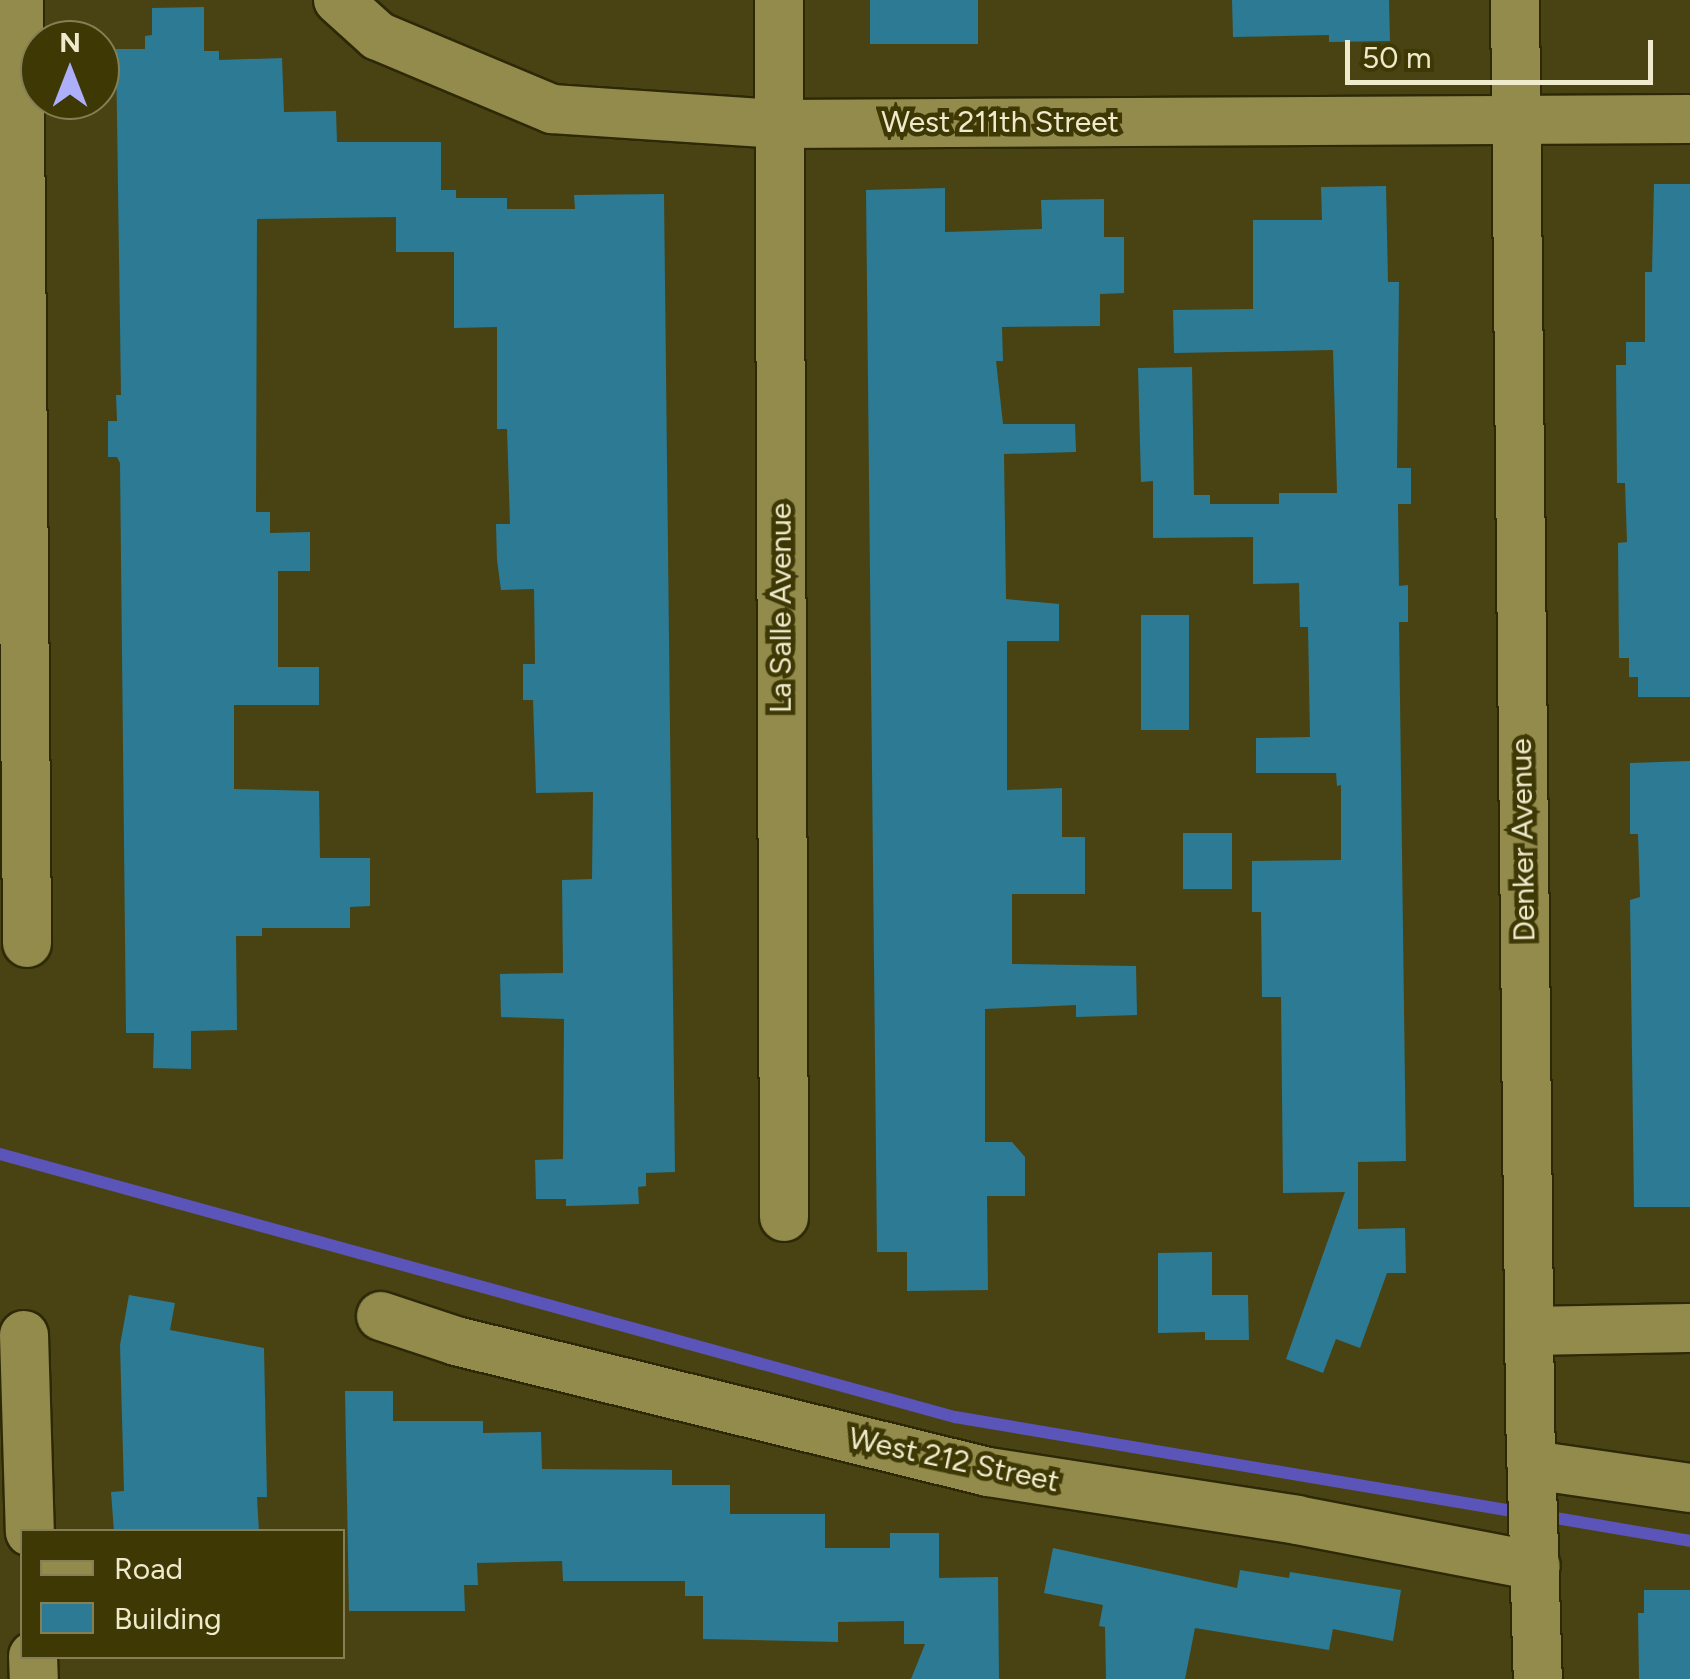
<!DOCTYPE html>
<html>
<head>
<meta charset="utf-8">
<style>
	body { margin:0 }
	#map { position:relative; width:1690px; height:1679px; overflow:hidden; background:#494313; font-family:Figtree,sans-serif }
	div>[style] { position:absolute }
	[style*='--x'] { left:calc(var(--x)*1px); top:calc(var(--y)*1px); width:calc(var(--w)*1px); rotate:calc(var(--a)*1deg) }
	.stream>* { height:12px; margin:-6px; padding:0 6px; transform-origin:6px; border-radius:6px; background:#5b54b9 }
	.building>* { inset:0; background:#2c7a93; transform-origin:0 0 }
	.roads { filter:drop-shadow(2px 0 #2d2907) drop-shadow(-2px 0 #2d2907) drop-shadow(0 2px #2d2907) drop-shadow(0 -2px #2d2907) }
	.minor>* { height:48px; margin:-24px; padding:0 24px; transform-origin:24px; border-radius:24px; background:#928b4c }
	span { translate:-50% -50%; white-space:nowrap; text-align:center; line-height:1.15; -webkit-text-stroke:9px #3e3805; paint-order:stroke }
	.street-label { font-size:30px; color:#eeeacb }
	.legend { position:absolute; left:20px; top:1529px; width:325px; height:130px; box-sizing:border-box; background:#3e3805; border:2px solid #847f54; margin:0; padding:12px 18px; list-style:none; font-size:30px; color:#eeeacb }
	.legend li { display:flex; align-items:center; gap:20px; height:50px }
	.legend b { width:50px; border:2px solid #847f54 }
	.north { position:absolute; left:20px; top:20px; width:100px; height:100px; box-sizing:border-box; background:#3e3805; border:2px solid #847f54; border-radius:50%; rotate:0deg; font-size:28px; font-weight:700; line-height:40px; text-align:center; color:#eeeacb }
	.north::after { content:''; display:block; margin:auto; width:35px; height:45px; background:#adaffb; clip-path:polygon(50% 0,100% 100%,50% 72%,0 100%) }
	.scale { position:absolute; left:1345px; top:40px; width:308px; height:45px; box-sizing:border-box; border:5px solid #eeeacb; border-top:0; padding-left:12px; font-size:30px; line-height:35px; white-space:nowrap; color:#eeeacb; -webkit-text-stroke:8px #3e3805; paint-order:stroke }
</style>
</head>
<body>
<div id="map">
	<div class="stream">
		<i style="--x:0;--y:1154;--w:991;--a:15.4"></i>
		<i style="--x:955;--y:1417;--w:577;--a:9.58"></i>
		<i style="--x:1544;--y:1516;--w:148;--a:9.7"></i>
	</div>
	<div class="building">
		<i style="left:870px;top:0;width:108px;height:44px"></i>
		<i style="clip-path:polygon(1232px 0,1389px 0,1390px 41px,1329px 42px,1329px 35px,1233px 37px)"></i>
		<i style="clip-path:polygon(204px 7px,204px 51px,219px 51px,219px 60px,282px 58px,284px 112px,336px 111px,337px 142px,441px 142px,441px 190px,456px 190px,456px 198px,507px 198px,507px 209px,575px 209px,574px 195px,664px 194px,675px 1172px,646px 1173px,646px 1186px,638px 1187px,639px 1204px,566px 1206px,566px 1199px,536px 1199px,535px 1160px,563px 1159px,564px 1019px,501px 1017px,500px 974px,563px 973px,562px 880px,592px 879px,593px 792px,536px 793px,533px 700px,523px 700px,523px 664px,535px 664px,534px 589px,501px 590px,497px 560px,496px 524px,510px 524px,507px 429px,497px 429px,497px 327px,454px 328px,454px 252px,396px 252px,396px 217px,257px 219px,256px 512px,270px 512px,270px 533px,310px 532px,310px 571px,278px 571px,278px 667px,319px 667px,319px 705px,234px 705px,234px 789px,319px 791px,320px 858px,370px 858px,370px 906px,350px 907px,350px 928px,262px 928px,262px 936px,236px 936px,237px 1030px,191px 1031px,191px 1069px,153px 1068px,154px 1033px,126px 1033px,120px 463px,117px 457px,108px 457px,108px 421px,117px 421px,116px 395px,121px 395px,116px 49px,145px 49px,145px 36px,152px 35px,152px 8px)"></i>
		<i style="clip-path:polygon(1654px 184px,1690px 184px,1690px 697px,1638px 697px,1638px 677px,1629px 677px,1629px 658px,1619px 658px,1618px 543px,1627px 542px,1625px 483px,1617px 483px,1616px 365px,1626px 365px,1626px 342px,1645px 342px,1645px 272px,1652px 272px)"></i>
		<i style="clip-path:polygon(1386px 186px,1388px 282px,1399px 282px,1397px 468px,1411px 468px,1411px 504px,1398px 504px,1399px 586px,1408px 585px,1408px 622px,1399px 622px,1406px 1161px,1358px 1162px,1358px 1229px,1405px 1228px,1406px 1273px,1387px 1273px,1360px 1348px,1336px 1339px,1323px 1373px,1286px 1359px,1345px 1192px,1283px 1193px,1281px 997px,1262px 997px,1261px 912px,1252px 912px,1252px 861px,1341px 860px,1341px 785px,1337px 786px,1336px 773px,1256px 773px,1256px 738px,1310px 737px,1308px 627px,1300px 627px,1299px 583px,1253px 584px,1253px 537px,1153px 538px,1153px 481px,1141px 482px,1138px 368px,1192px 367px,1194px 495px,1210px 495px,1210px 504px,1279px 504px,1279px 493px,1337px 493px,1333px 350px,1174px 353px,1173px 310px,1253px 309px,1253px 220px,1322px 220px,1321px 187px)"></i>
		<i style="clip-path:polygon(945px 188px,945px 232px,1042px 229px,1041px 200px,1104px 199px,1104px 237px,1124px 237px,1124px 293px,1100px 294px,1100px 326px,1002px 327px,1003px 361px,996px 361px,1003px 424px,1075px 424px,1076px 452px,1004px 454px,1006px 599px,1059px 604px,1059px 641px,1007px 641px,1007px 790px,1062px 788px,1062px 837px,1085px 837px,1085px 894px,1012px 894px,1012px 964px,1136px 966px,1137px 1015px,1076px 1017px,1076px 1005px,985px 1009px,985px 1142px,1012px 1142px,1025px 1157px,1025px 1196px,987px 1196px,988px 1290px,907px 1291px,907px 1252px,877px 1252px,866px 190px)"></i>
		<i style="left:1141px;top:615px;width:48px;height:115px"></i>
		<i style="clip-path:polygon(1690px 761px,1690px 1207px,1634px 1207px,1630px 900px,1640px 897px,1638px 834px,1630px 834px,1630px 763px)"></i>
		<i style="left:1183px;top:833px;width:49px;height:56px"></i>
		<i style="clip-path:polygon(1212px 1252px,1212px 1295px,1248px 1295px,1249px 1340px,1205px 1340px,1205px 1332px,1158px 1333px,1158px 1253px)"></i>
		<i style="clip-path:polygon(129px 1295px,175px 1303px,170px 1330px,264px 1348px,267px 1497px,257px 1497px,259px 1532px,114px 1532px,111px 1492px,124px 1491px,120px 1345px)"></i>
		<i style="clip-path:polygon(345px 1391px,393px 1391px,393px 1421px,483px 1421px,483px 1433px,541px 1432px,542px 1469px,672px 1470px,672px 1485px,730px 1485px,730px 1514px,825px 1514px,825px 1548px,890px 1548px,890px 1533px,939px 1533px,939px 1578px,998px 1577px,999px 1679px,911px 1679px,925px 1644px,904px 1644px,904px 1621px,838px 1622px,838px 1642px,703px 1639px,703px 1596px,685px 1596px,685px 1581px,563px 1581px,562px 1561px,477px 1563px,478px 1585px,464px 1585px,465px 1611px,349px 1611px)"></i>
		<i style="clip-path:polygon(1053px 1548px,1237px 1588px,1240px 1570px,1289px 1578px,1290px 1572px,1401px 1590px,1393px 1641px,1333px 1629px,1329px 1650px,1195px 1628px,1185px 1679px,1106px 1679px,1105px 1627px,1099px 1626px,1103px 1605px,1044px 1593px)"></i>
		<i style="clip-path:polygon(1644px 1590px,1690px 1590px,1690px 1679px,1639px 1679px,1638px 1613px,1644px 1613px)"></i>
	</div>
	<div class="roads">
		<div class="minor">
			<i style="--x:19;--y:0;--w:943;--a:89.51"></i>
			<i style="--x:338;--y:0;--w:54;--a:42"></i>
			<i style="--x:378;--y:36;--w:189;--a:22.8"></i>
			<i style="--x:552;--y:109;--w:228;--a:3.8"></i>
			<i style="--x:780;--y:124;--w:910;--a:-0.31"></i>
			<i style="--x:779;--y:0;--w:1217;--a:89.76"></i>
			<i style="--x:1515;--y:0;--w:1416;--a:89.39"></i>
			<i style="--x:1530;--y:1416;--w:263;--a:88.3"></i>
			<i style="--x:381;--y:1316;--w:79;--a:18.4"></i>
			<i style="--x:456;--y:1341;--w:548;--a:13.83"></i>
			<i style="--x:988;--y:1472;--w:313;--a:8.8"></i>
			<i style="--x:1297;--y:1520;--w:243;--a:10.9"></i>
			<i style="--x:1529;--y:1331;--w:161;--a:-1.1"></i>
			<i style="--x:24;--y:1335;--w:197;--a:88.3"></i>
			<i style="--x:1532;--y:1465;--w:160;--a:8.3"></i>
			<i style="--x:33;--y:1656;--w:23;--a:88"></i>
		</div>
	</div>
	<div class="street-label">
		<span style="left:1000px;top:122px">West 211th Street</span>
		<span style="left:781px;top:608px;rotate:-90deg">La Salle Avenue</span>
		<span style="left:1523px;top:840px;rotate:-91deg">Denker Avenue</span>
		<span style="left:954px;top:1460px;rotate:12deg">West 212 Street</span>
	</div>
	<ul class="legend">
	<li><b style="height:12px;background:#928b4c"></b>Road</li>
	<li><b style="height:28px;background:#2c7a93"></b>Building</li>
	</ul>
	<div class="north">N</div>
	<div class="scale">50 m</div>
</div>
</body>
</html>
